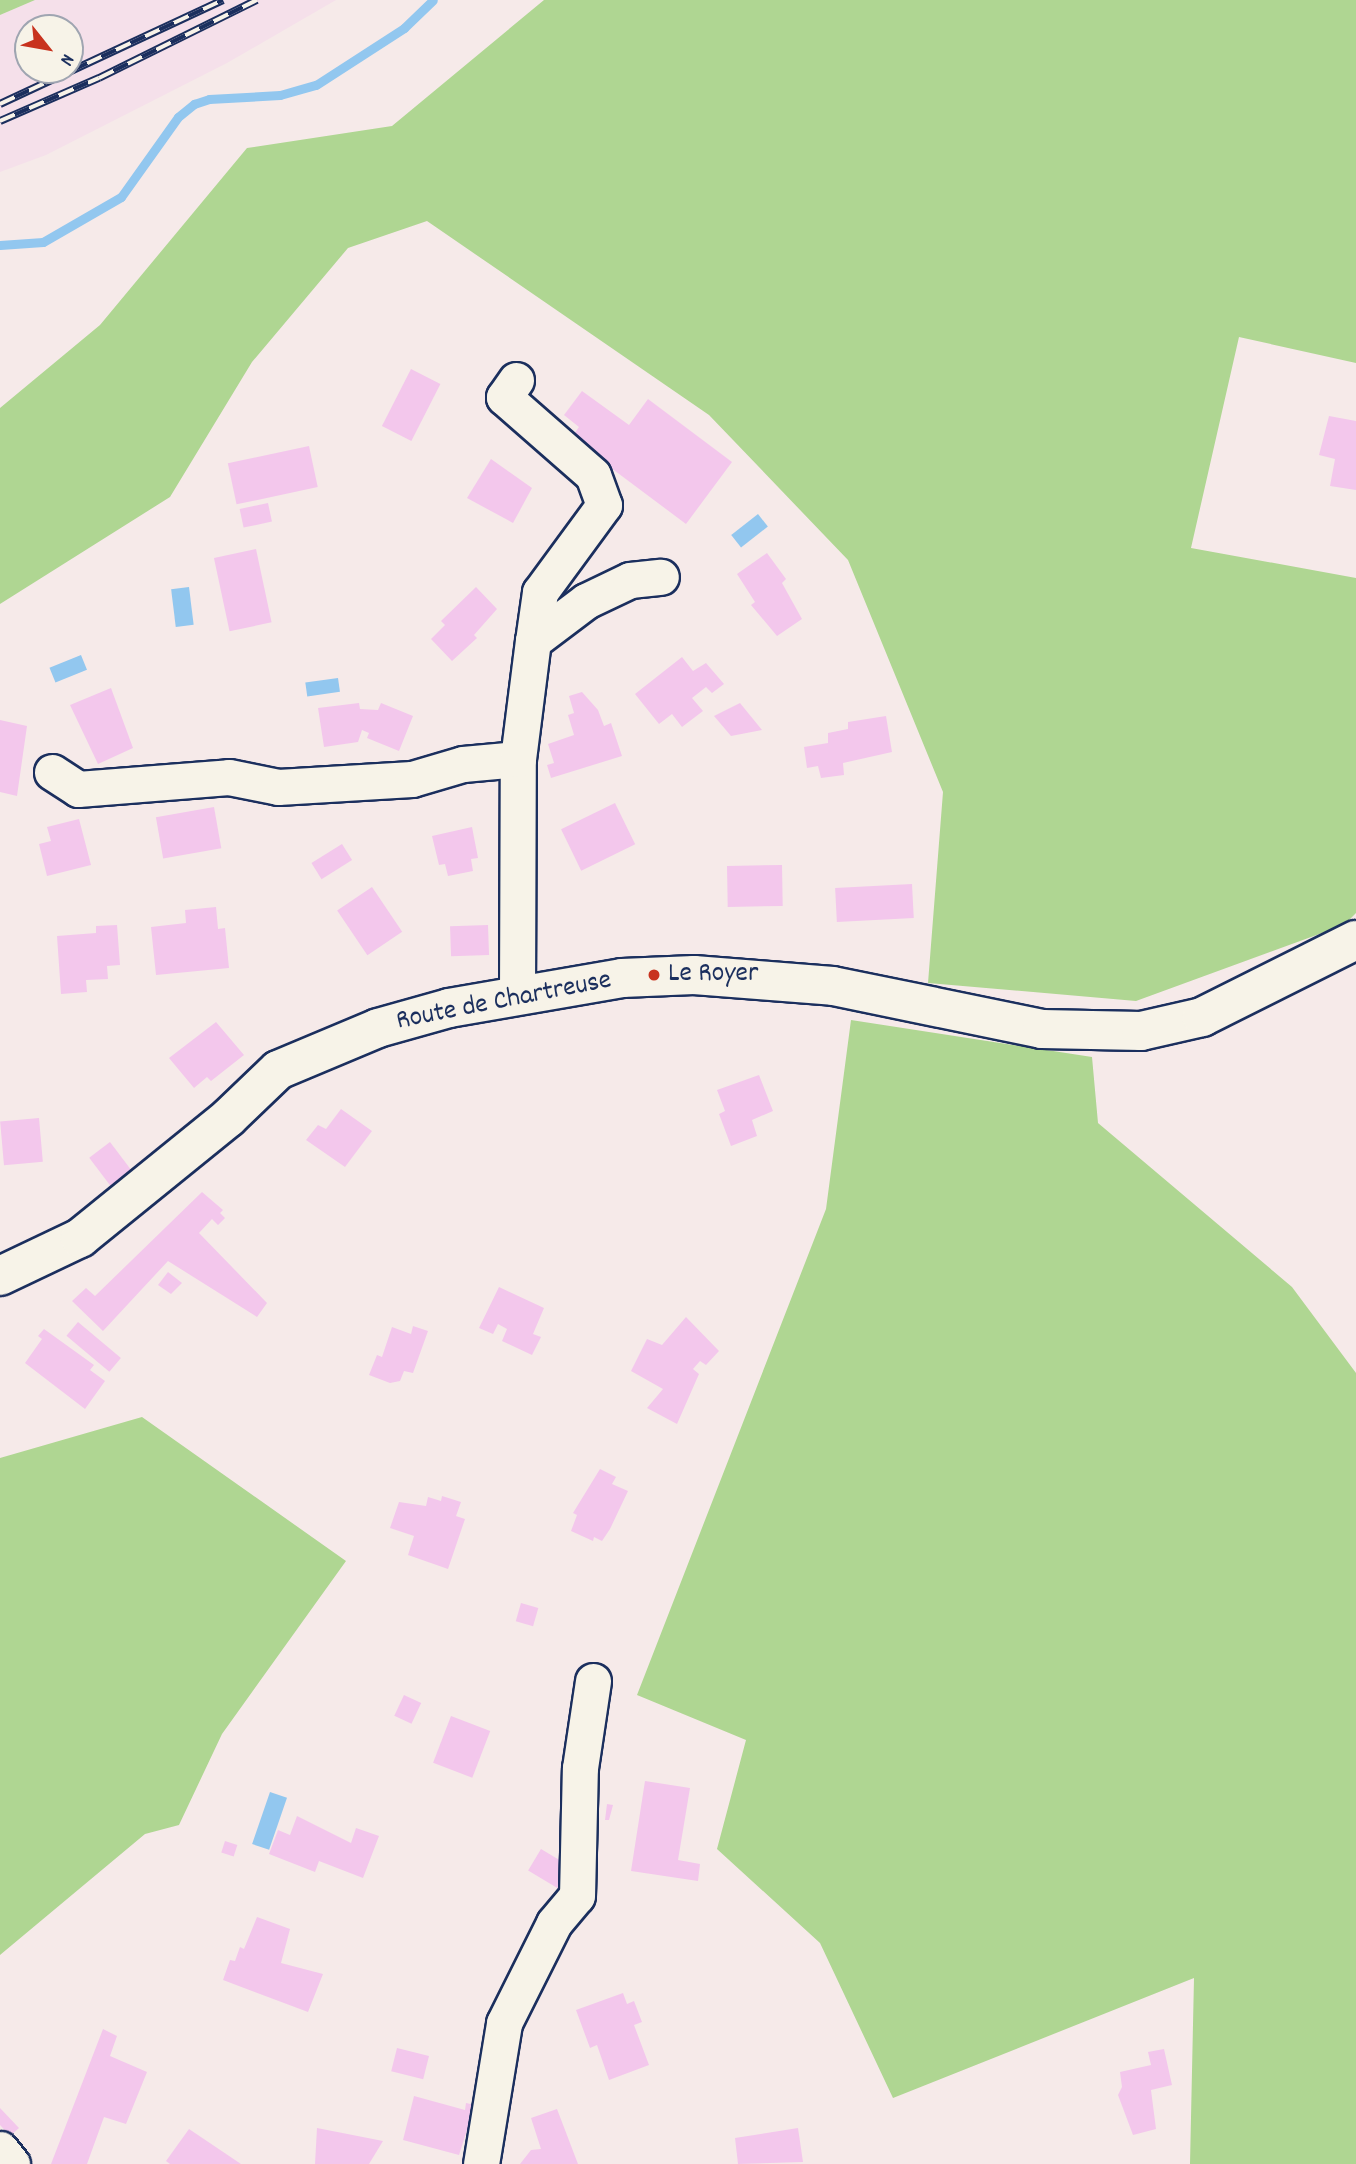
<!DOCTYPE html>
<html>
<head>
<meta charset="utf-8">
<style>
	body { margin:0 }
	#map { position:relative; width:1356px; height:2164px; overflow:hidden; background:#f6eae9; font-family:Dekko,sans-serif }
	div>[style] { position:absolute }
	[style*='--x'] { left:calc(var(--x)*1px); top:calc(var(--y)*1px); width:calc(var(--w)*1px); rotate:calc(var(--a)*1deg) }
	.built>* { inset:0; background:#f5e0ea }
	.green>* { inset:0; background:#afd692 }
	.water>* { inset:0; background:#92c7ef; transform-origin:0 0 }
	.stream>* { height:9px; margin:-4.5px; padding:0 4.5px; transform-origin:4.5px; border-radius:4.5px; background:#92c7ef }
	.building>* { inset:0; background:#f3c7ec; transform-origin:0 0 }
	.roads { filter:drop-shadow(2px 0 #1b2f5e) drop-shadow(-2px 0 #1b2f5e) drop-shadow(0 2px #1b2f5e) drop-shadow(0 -2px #1b2f5e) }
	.minor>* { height:35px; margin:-17.5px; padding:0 17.5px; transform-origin:17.5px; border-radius:17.5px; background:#f7f3e8 }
	.major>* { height:38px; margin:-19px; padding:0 19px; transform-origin:19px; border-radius:19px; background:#f7f3e8 }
	.rail>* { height:8px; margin-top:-4px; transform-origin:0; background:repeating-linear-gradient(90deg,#f7f3e8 0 16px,#1b2f5e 0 32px); box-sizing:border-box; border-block:2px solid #1b2f5e }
	.dots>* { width:19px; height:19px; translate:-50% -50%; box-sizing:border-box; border:4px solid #f7f3e8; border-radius:50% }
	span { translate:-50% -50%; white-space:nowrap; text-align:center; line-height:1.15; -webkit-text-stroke:5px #f7f3e8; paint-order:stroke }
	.poi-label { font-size:28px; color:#1b2f5e }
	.left { translate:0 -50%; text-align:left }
	.street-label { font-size:28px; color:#1b2f5e }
	.north { position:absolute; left:14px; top:14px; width:70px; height:70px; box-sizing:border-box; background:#f7f3e8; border:2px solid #9fa5b1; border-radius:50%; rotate:121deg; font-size:19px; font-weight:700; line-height:28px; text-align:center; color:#1b2f5e }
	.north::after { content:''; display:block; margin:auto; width:24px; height:32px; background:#c8321e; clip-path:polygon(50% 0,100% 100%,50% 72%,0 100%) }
</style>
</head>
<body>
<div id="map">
	<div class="built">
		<i style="clip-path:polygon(evenodd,35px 0,336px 0,227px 63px,46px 155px,0 172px,0 15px,35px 0,28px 28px,70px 28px,70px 70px,28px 70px,28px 28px)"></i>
	</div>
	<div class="green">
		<i style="clip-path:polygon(0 0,35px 0,0 15px)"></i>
		<i style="clip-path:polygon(544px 0,1356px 0,1356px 363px,1239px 337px,1191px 548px,1356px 578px,1356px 913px,1344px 925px,1136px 1001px,928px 983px,943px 792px,848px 560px,709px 415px,427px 221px,348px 248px,252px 362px,170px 497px,0 604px,0 408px,100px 325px,247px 148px,392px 126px)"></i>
		<i style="clip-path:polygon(851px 1020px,1092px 1057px,1098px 1123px,1292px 1287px,1356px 1373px,1356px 2164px,1190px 2164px,1194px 1978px,893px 2098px,820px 1943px,717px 1849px,746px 1740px,637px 1695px,826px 1209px)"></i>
		<i style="clip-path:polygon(142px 1417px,346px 1561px,222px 1734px,179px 1825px,145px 1834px,0 1955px,0 1458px)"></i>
	</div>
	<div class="water">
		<i style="left:758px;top:514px;width:16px;height:34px;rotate:52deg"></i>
		<i style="left:189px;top:587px;width:38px;height:18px;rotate:83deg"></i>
		<i style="left:81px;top:655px;width:16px;height:34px;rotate:68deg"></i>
		<i style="left:338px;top:678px;width:14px;height:33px;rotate:82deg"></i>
		<i style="left:270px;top:1792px;width:18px;height:55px;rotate:19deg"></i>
	</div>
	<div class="stream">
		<i style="--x:0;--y:245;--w:43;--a:-4"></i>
		<i style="--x:43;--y:242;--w:90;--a:-30"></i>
		<i style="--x:121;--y:197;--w:98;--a:-54.5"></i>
		<i style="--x:178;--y:117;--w:21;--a:-39"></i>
		<i style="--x:194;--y:104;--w:16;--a:-18"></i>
		<i style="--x:209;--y:99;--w:71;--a:-3.2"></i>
		<i style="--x:280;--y:95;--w:37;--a:-16"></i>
		<i style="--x:316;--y:85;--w:105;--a:-32.9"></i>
		<i style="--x:404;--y:28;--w:40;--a:-44"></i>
	</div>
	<div class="building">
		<i style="left:411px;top:369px;width:33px;height:64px;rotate:27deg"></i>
		<i style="clip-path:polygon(582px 391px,629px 425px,648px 399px,732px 462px,686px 524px,571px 438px,579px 427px,564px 415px)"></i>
		<i style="clip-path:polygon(1329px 416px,1356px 421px,1356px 490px,1330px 486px,1335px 459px,1319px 455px)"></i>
		<i style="left:309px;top:446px;width:42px;height:83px;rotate:78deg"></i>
		<i style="clip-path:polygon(491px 459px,532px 488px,513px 523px,467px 498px)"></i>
		<i style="left:268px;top:503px;width:19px;height:29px;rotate:78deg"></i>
		<i style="left:256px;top:549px;width:75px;height:43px;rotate:78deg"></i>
		<i style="clip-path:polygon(767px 553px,786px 579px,782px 583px,802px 619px,777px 636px,751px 605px,755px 602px,737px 574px)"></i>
		<i style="clip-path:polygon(476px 587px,497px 609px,474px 635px,477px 638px,452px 661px,431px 639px,445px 625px,441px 621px)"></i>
		<i style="clip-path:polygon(682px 657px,693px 671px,706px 663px,724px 684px,712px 693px,706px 687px,692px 698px,703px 711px,682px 727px,672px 714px,659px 724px,635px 694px)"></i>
		<i style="clip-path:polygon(111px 688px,133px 748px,98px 764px,70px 705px)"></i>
		<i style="clip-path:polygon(582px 692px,598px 710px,604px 726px,611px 723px,622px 756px,551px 778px,547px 765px,554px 763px,548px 744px,574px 735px,568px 715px,574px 713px,569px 696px)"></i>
		<i style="clip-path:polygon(359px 703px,360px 709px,378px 710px,381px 703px,413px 716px,399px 751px,367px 738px,369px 733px,362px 730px,358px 742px,324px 747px,318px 708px)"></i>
		<i style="clip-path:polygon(740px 703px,762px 730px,731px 736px,714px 716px)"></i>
		<i style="clip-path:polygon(886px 716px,892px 752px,843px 763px,844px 775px,821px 778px,818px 766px,807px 768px,804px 747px,828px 743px,828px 733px,848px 729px,848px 722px)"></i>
		<i style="clip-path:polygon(0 720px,27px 726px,17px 796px,0 792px)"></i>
		<i style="left:615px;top:803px;width:46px;height:60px;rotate:64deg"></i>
		<i style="left:214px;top:807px;width:42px;height:59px;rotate:80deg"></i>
		<i style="clip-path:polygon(79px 819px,91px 865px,47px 876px,39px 844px,51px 841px,47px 827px)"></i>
		<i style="clip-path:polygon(472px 827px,478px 858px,471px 859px,473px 871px,448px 876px,445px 864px,439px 865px,432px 836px)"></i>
		<i style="left:342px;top:844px;width:19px;height:36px;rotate:58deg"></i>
		<i style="left:782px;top:865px;width:41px;height:55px;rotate:89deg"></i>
		<i style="left:912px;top:884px;width:34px;height:77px;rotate:87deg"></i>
		<i style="left:372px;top:887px;width:54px;height:42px;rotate:56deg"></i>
		<i style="clip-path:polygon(216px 907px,218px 929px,225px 928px,229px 968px,156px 975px,151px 927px,186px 923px,185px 910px)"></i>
		<i style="clip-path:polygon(117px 925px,120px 965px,107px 966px,108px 979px,86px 980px,87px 992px,61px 994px,57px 936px,96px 933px,96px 926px)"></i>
		<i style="left:488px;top:925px;width:30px;height:38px;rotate:88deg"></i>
		<i style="clip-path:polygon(216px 1022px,244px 1055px,211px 1081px,207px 1077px,194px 1088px,169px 1058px)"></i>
		<i style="clip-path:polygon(759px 1075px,773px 1111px,752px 1120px,757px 1136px,731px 1146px,719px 1114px,725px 1111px,717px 1090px)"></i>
		<i style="clip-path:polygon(341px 1109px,372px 1131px,345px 1167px,306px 1140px,318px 1125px,326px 1129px)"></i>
		<i style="left:39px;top:1118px;width:44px;height:39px;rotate:85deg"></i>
		<i style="left:110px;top:1142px;width:43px;height:26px;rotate:53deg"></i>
		<i style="clip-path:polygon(202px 1192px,223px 1210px,220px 1213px,225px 1218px,218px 1225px,212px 1219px,199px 1233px,267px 1303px,257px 1317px,168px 1261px,103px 1331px,72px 1301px,86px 1288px,95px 1296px)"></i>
		<i style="clip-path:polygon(168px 1272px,182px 1283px,171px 1294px,158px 1285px)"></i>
		<i style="clip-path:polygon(499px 1287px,544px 1308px,533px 1334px,541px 1337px,532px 1355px,502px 1341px,507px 1329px,498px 1324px,493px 1334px,479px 1328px)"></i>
		<i style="clip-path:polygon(686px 1317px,719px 1351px,706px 1365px,700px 1361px,693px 1369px,699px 1374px,677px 1424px,647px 1408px,663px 1389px,631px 1371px,647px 1339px,662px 1345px)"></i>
		<i style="left:78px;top:1322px;width:56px;height:18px;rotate:40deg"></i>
		<i style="clip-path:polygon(413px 1326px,428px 1331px,413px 1373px,404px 1371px,400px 1381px,390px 1383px,369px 1375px,377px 1355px,382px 1357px,392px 1327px,411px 1334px)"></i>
		<i style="clip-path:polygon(44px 1329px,94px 1365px,90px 1370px,105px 1381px,85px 1409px,25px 1363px,42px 1339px,38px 1336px)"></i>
		<i style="clip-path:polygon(600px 1469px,616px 1477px,612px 1484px,628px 1491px,610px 1529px,602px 1541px,594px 1537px,593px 1541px,571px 1531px,577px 1515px,573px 1513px)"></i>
		<i style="clip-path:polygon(442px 1496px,461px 1502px,456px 1516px,465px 1519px,448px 1569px,408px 1555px,414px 1536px,390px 1528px,399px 1502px,426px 1506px,428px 1497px,441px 1501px)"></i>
		<i style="left:521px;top:1603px;width:18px;height:19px;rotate:16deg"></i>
		<i style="left:404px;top:1695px;width:19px;height:23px;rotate:25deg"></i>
		<i style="left:451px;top:1716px;width:42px;height:50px;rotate:21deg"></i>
		<i style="clip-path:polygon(645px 1781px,690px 1788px,678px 1860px,700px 1864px,698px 1881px,631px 1871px)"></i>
		<i style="clip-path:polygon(607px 1804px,613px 1805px,609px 1820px,605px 1820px)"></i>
		<i style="clip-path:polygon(297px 1816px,351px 1843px,356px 1828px,379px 1836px,363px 1878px,319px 1861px,315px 1872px,269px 1854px,278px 1830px,290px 1835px)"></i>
		<i style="left:225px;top:1841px;width:13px;height:12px;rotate:18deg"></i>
		<i style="left:541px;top:1849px;width:39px;height:25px;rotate:31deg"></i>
		<i style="clip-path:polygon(257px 1917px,290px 1929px,281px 1963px,323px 1974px,308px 2012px,223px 1980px,230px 1960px,235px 1961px,240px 1947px,244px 1949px)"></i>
		<i style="clip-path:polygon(623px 1993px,627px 2004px,634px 2001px,642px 2022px,634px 2025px,649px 2065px,609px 2080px,597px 2045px,590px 2048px,576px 2010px)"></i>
		<i style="clip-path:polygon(103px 2029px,117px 2036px,110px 2056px,147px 2072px,126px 2124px,104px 2117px,87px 2164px,51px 2164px)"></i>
		<i style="left:397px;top:2048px;width:33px;height:24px;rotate:14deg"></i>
		<i style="clip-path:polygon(1164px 2049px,1172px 2085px,1151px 2090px,1156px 2129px,1133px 2135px,1118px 2095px,1122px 2087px,1120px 2072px,1151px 2065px,1148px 2052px)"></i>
		<i style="clip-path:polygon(414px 2096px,465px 2110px,466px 2103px,475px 2105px,459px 2155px,403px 2140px)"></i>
		<i style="clip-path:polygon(0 2108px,19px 2128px,10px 2136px,0 2125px)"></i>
		<i style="clip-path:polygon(557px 2109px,578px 2164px,520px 2164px,531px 2150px,541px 2149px,531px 2118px)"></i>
		<i style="clip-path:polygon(317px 2128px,383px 2141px,369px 2164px,315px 2164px)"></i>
		<i style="clip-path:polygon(798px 2128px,803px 2162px,738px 2164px,735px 2138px)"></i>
		<i style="clip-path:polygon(189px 2129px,241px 2164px,170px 2164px,166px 2161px)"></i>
	</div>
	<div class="roads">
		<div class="minor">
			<i style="--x:516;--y:380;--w:21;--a:125"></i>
			<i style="--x:504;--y:397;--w:118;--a:41.2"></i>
			<i style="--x:593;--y:475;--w:32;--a:70"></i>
			<i style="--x:604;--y:505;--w:108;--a:126.3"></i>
			<i style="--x:540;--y:592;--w:49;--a:98.1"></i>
			<i style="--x:52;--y:772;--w:31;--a:33"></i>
			<i style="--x:78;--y:789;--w:151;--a:-4.5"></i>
			<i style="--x:229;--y:777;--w:50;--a:11.5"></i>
			<i style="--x:278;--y:787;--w:134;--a:-3.4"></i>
			<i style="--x:412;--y:779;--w:53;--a:-16.4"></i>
			<i style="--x:463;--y:764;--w:55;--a:-5.2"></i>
			<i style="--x:517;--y:995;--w:236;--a:-89.8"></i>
			<i style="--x:518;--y:759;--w:119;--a:-82.8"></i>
			<i style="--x:533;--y:641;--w:66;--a:-37"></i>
			<i style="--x:586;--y:601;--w:49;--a:-25.5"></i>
			<i style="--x:630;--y:580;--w:31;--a:-6"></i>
			<i style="--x:0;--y:2149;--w:19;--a:51"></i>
			<i style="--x:481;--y:2164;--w:143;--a:-80.7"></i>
			<i style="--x:504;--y:2023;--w:112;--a:-63.4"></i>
			<i style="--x:554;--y:1923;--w:35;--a:-50"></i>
			<i style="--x:577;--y:1896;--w:128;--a:-88.7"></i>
			<i style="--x:580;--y:1768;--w:88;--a:-81.5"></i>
		</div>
		<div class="major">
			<i style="--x:0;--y:1276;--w:89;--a:-25.4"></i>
			<i style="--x:80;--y:1238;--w:191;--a:-39"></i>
			<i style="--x:228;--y:1118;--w:69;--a:-43.8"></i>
			<i style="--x:278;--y:1070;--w:108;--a:-22.8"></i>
			<i style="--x:378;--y:1028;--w:74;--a:-15.7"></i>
			<i style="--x:449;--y:1008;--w:176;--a:-9.8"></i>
			<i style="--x:622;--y:978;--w:72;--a:-2.4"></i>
			<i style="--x:694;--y:975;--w:139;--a:4.5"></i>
			<i style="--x:833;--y:986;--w:213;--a:11.6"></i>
			<i style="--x:1042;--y:1029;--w:99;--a:1.2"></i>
			<i style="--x:1141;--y:1031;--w:63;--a:-12.9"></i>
			<i style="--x:1202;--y:1017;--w:172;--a:-26.6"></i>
		</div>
	</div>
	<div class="rail">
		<i style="--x:0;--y:104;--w:246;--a:-25"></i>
		<i style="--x:0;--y:121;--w:108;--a:-23.5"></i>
		<i style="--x:99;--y:78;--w:176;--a:-26.3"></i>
	</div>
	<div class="dots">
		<i style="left:654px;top:975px;background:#c8321e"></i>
	</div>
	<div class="poi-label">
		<span class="left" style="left:668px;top:975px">Le Royer</span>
	</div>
	<div class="street-label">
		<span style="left:504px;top:1002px;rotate:-11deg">Route de Chartreuse</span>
	</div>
	<div class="north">N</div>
</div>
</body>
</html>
